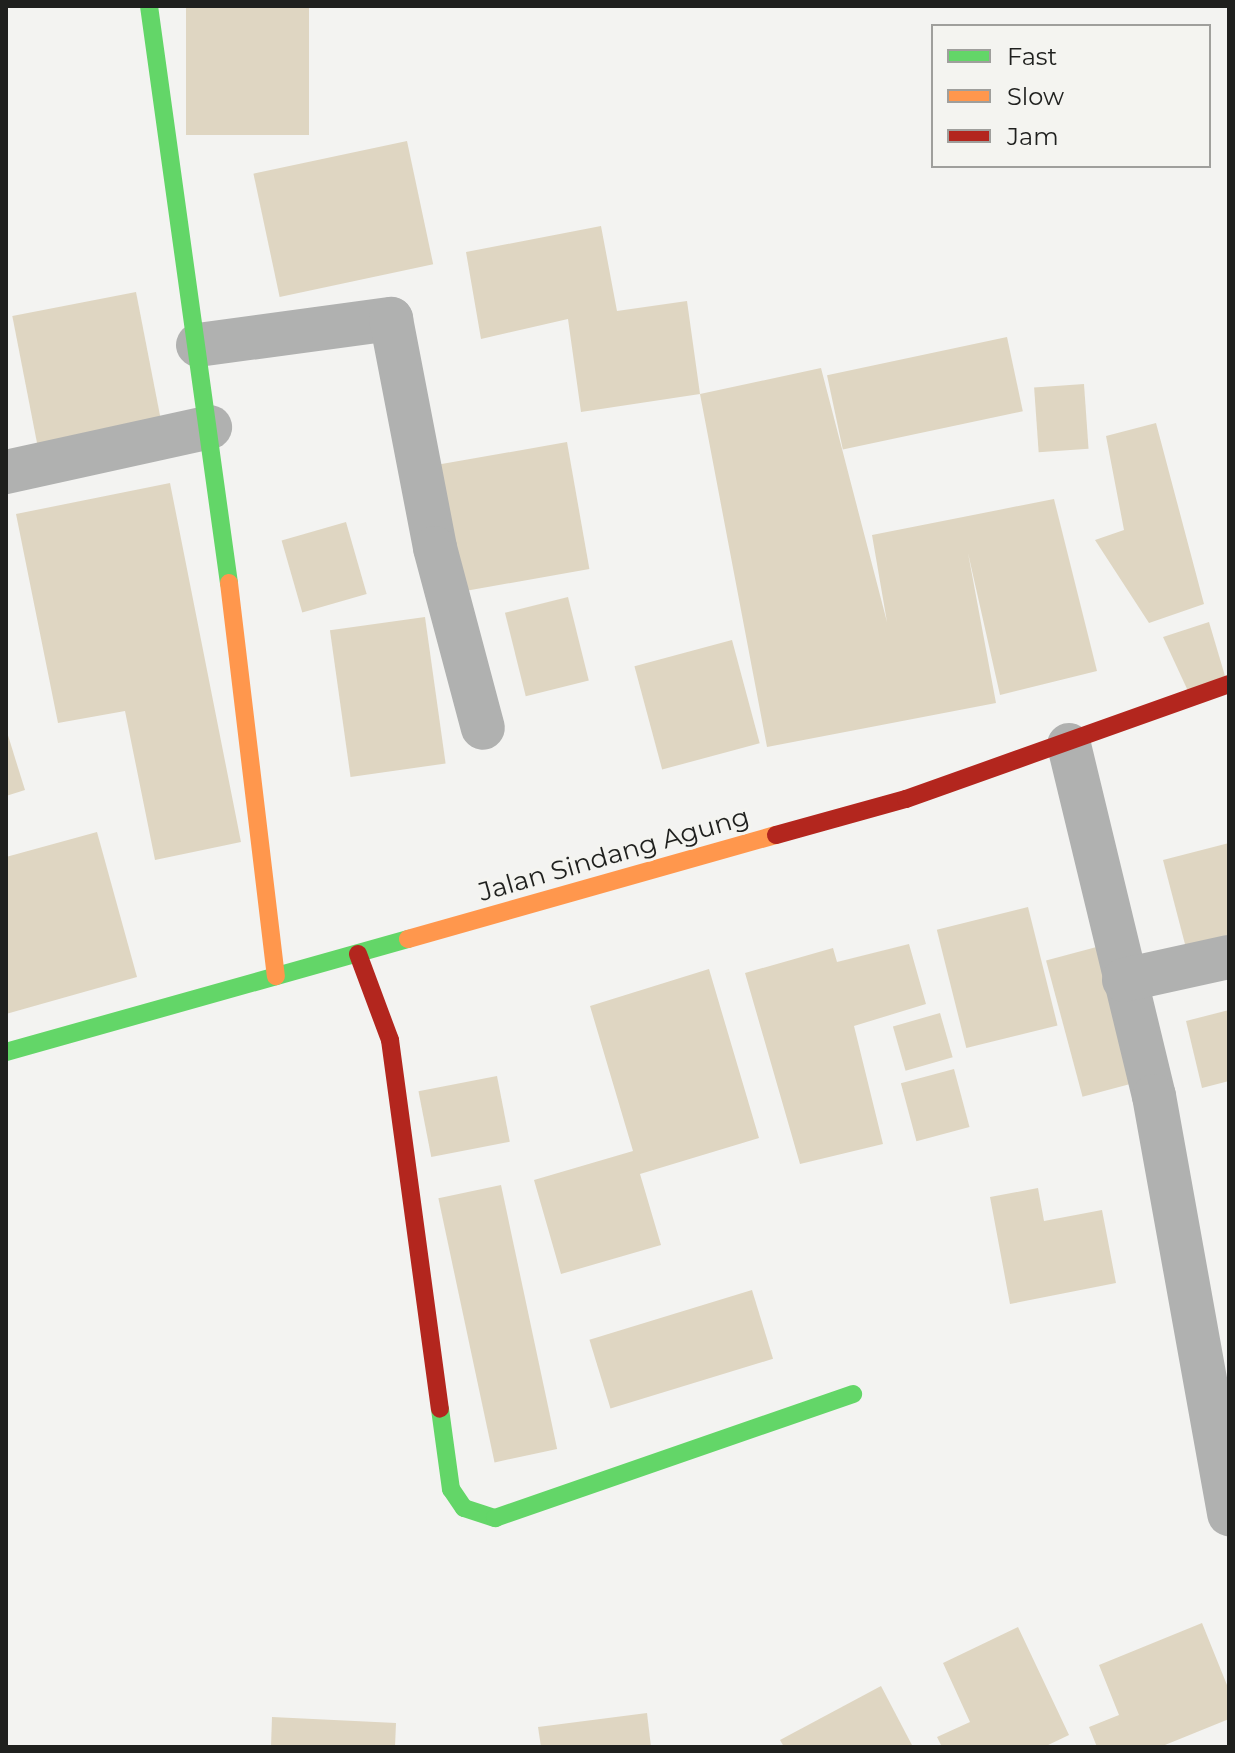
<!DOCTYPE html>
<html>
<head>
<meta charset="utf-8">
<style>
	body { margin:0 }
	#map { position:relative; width:1235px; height:1753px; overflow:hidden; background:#f3f3f1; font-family:Montserrat,sans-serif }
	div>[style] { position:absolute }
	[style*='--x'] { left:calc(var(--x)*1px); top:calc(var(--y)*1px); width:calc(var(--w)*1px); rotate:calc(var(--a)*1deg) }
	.building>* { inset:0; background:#dfd6c2; transform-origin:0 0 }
	.street>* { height:44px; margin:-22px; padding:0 22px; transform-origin:22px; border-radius:22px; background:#b0b1b0 }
	.fast>* { height:18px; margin:-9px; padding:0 9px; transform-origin:9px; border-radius:9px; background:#63d668 }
	.slow>* { height:18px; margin:-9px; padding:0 9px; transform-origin:9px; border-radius:9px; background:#ff974d }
	.jam>* { height:18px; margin:-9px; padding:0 9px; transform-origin:9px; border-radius:9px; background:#b3261e }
	span { translate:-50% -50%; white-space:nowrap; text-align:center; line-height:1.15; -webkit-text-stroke:6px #f4f4f0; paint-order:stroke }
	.street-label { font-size:26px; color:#1f201e }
	.frame { position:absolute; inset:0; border:8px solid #1f201e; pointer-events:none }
	.legend { position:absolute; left:931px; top:24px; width:280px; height:144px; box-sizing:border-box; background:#f4f4f0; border:2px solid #9f9f9c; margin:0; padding:10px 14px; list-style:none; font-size:24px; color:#1f201e }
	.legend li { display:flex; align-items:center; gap:16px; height:40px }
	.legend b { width:40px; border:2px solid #9f9f9c }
</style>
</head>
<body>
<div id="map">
	<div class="building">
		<i style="left:186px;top:6px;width:123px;height:129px"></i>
		<i style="left:407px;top:141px;width:126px;height:157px;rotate:78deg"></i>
		<i style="clip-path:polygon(601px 226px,617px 311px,687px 301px,700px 394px,581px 412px,568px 319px,481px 339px,466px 252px)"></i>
		<i style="left:136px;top:292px;width:134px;height:126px;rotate:79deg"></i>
		<i style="left:1007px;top:337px;width:76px;height:184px;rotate:78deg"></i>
		<i style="clip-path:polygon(821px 368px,887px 622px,872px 535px,1054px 499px,1097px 671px,1000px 695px,968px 553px,996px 703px,767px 747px,700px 394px)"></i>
		<i style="left:1084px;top:384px;width:65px;height:50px;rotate:86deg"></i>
		<i style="clip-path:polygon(1156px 423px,1204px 604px,1149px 623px,1095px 540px,1124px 530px,1106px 436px)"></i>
		<i style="left:567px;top:442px;width:129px;height:136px;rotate:80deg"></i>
		<i style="clip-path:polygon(170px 483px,241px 842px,155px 860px,125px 711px,58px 723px,16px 514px)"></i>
		<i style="left:346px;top:522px;width:75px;height:67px;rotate:74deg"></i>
		<i style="left:568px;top:597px;width:86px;height:65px;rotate:76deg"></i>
		<i style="left:425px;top:617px;width:148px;height:96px;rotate:82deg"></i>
		<i style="clip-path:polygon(1209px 622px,1225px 676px,1188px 691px,1163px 637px)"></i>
		<i style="left:732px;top:640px;width:107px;height:101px;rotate:75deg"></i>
		<i style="clip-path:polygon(6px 729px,25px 790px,6px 796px)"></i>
		<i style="clip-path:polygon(97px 832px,137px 977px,6px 1014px,6px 857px)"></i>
		<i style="clip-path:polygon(1229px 843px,1229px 936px,1186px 948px,1163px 860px)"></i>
		<i style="left:1028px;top:907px;width:122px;height:94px;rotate:76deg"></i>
		<i style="clip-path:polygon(909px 944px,926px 1004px,854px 1026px,883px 1144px,800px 1164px,745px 973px,833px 948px,837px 962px)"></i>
		<i style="left:1104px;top:945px;width:141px;height:60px;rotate:75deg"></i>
		<i style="clip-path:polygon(709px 969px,759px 1138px,640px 1174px,661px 1245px,561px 1274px,534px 1180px,633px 1151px,590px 1006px)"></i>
		<i style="clip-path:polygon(1229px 1010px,1229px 1081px,1202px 1088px,1186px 1021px)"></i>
		<i style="left:940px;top:1013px;width:46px;height:49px;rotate:74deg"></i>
		<i style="left:954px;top:1069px;width:60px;height:55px;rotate:75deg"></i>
		<i style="left:497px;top:1076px;width:67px;height:80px;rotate:79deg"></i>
		<i style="left:501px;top:1185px;width:270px;height:64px;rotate:78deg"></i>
		<i style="clip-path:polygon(1038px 1188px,1044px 1221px,1102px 1210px,1116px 1283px,1010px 1304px,990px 1197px)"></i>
		<i style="left:752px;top:1290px;width:72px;height:170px;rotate:73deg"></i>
		<i style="clip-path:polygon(1202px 1623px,1229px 1690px,1229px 1719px,1160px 1747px,1097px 1747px,1089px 1727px,1119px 1715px,1099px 1665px)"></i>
		<i style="clip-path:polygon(1018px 1627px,1069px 1735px,1044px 1747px,942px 1747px,937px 1737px,970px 1722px,943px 1663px)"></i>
		<i style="clip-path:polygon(881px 1686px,913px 1747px,784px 1747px,780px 1740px)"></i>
		<i style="clip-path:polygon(647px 1713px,651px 1747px,541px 1747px,538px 1727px)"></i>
		<i style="clip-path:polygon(272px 1717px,396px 1723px,395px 1747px,271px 1747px)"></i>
	</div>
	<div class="street">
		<i style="--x:198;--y:345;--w:195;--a:-7.7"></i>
		<i style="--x:391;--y:319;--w:233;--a:79.1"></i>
		<i style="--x:435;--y:548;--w:186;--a:75.1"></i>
		<i style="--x:6;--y:472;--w:209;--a:-12.4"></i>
		<i style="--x:1069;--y:745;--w:361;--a:76.4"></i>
		<i style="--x:1154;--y:1096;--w:425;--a:79.8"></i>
		<i style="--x:1124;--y:980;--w:107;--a:-12.4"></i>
	</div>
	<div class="fast">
		<i style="--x:149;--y:6;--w:583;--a:82.11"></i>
		<i style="--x:6;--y:1052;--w:418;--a:-15.7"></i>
		<i style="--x:440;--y:1409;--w:81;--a:82.2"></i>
		<i style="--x:451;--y:1489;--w:23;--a:56"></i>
		<i style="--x:464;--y:1508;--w:33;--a:18"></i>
		<i style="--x:495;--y:1518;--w:379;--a:-19.1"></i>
	</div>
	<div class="slow">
		<i style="--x:229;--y:583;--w:396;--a:83.2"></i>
		<i style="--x:408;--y:939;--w:382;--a:-15.8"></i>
	</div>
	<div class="jam">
		<i style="--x:776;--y:835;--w:135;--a:-15.5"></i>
		<i style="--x:906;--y:799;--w:343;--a:-19.6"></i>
		<i style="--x:358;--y:954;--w:92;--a:69.6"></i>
		<i style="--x:390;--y:1040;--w:372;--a:82.3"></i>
	</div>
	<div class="street-label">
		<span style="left:614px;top:855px;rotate:-16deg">Jalan Sindang Agung</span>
	</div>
	<div class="frame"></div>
	<ul class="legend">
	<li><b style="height:10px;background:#63d668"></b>Fast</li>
	<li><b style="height:10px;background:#ff974d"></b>Slow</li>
	<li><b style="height:10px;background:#b3261e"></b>Jam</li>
	</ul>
</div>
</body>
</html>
